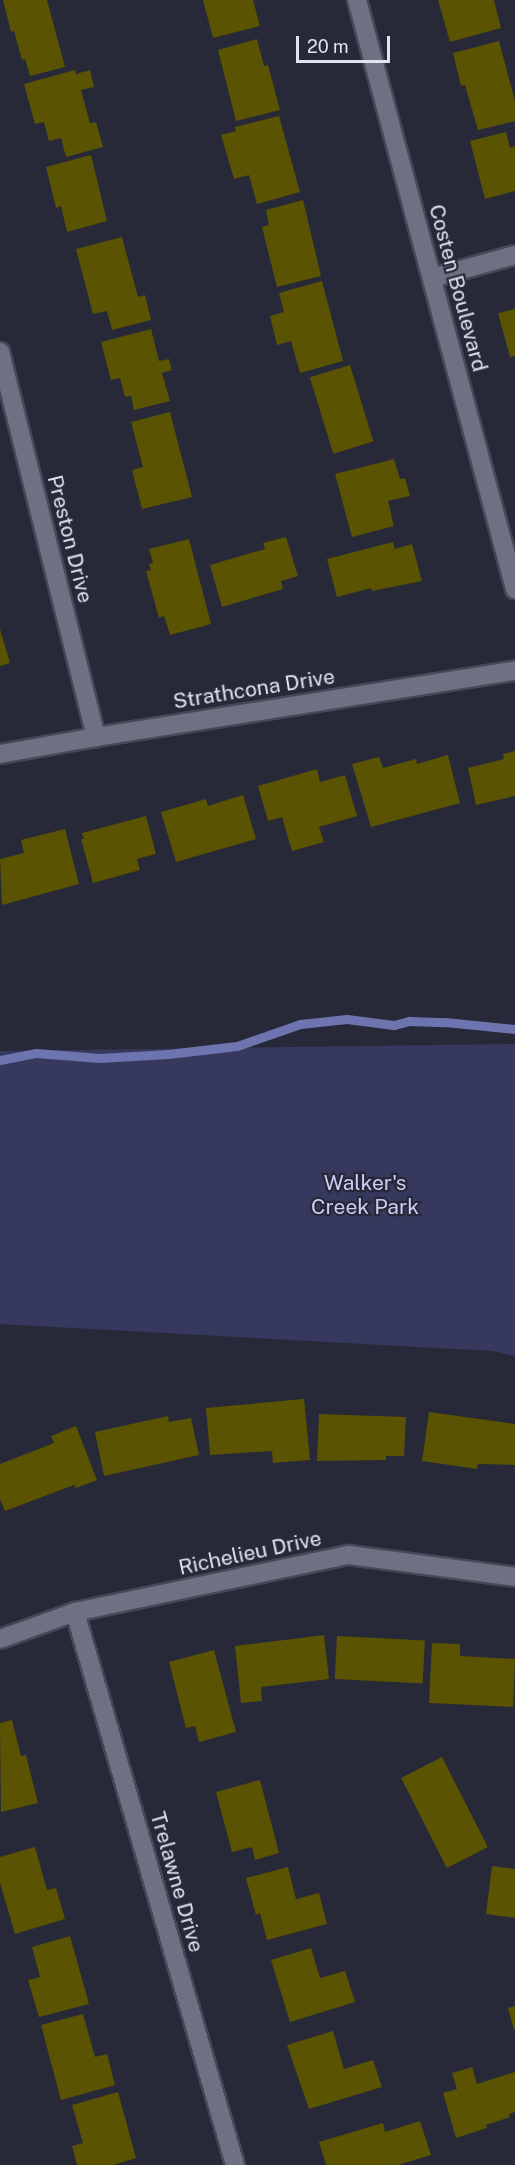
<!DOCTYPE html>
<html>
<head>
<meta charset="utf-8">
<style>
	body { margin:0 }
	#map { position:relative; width:515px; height:2165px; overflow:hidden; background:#272938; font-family:"Public Sans",sans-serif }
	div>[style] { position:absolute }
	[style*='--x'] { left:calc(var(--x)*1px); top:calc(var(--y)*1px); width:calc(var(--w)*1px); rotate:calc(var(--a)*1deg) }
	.green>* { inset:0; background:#36395d }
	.stream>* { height:9px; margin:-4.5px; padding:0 4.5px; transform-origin:4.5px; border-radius:4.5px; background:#6e74af }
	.building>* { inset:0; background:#5a5301; transform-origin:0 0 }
	.roads { filter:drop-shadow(2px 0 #464855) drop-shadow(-2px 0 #464855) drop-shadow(0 2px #464855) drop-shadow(0 -2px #464855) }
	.street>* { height:18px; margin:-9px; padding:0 9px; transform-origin:9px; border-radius:9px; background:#6e7183 }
	.secondary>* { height:18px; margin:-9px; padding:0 9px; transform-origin:9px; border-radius:9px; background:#6e7183 }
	span { translate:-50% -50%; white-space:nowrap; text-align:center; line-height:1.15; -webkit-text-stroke:4.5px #272938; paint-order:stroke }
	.street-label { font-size:21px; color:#e1e3ed }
	.park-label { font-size:21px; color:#cacff2 }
	.scale { position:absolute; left:296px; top:36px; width:94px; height:27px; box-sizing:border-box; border:3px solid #e1e3ed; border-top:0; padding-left:8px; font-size:18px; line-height:21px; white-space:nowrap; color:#e1e3ed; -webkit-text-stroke:4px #272938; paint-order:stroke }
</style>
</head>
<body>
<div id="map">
	<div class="green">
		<i style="clip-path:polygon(515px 1044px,515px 1356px,492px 1351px,0 1324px,0 1051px)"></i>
	</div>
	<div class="stream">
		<i style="--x:0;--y:1060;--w:37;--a:-11"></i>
		<i style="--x:36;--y:1053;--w:64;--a:4.5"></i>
		<i style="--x:100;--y:1058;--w:68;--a:-3.4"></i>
		<i style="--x:168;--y:1054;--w:69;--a:-6.6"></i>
		<i style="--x:237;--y:1046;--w:67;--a:-19.2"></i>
		<i style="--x:300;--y:1024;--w:47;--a:-6.1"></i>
		<i style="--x:347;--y:1019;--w:47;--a:7.3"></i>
		<i style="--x:394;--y:1025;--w:16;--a:-15"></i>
		<i style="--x:409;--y:1021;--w:36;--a:2"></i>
		<i style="--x:445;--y:1022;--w:70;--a:5.7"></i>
	</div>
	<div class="building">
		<i style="clip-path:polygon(3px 0,47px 0,65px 67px,30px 76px,25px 59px,22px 60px,14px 31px,11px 32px)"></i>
		<i style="clip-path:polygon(203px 0,253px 0,260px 26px,213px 38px)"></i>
		<i style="clip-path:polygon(438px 0,494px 0,501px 28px,450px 42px)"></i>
		<i style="clip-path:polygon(257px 39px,264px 66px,268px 65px,280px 110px,236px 121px,218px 50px)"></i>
		<i style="clip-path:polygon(499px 41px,515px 101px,515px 121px,478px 130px,465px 85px,461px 86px,453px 53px)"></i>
		<i style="clip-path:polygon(75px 70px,76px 74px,90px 70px,94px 87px,81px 90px,90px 123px,96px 122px,103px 147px,66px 157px,61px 138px,49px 141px,44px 122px,35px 124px,24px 84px)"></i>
		<i style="clip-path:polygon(279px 116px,300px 192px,257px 204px,249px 175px,234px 179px,221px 135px,236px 131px,235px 127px)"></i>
		<i style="clip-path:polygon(506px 132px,510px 148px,515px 146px,515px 191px,485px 199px,470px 141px)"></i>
		<i style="clip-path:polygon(91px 155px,107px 221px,67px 232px,61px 206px,56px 208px,46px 167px)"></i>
		<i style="clip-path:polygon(303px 200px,321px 276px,277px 287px,262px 227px,269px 225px,266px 210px)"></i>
		<i style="clip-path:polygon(122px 237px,138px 297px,145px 295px,151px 320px,112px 330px,107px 311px,93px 314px,76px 249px)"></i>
		<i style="clip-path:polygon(322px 281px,343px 361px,300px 373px,291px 341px,277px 345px,270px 316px,284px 312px,279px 293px)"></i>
		<i style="clip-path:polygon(515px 309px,515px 356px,510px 357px,498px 313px)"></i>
		<i style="clip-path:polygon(151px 329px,159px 361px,169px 359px,172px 370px,162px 373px,170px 401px,134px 410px,131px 396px,125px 397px,120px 378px,111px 380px,101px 342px)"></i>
		<i style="left:350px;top:365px;width:80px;height:42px;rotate:73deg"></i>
		<i style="clip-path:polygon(170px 412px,192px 497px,142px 509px,132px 470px,143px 467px,131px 422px)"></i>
		<i style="clip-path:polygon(394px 459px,400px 479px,405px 478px,410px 496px,388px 501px,394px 526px,352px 537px,335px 474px)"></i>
		<i style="clip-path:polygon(286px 537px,298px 576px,281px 581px,283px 589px,222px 607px,210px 565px,265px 549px,263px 543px)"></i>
		<i style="clip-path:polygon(189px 539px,211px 624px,170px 635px,164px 616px,159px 618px,146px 571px,151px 570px,149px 564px,153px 563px,149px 549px)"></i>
		<i style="clip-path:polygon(393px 542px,395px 549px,412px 544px,422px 581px,372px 591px,371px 588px,337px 597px,327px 559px)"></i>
		<i style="clip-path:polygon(0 629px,10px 663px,0 666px)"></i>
		<i style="clip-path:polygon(515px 751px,515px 796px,476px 805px,468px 768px,504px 759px,503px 754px)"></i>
		<i style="clip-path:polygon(448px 755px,460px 803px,371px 827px,352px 764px,379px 757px,383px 768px,416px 759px,417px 764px)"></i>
		<i style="clip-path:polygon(317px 769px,320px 782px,345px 775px,357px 816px,319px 827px,324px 842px,292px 851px,282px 817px,268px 821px,258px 786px)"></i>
		<i style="clip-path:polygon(243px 795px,256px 839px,176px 862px,161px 812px,206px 799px,208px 806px)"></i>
		<i style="clip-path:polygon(146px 816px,156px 854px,137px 859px,140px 870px,93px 883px,81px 839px,84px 839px,82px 833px)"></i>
		<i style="clip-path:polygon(65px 829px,79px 884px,2px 905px,0 859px,24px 853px,21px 840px)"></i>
		<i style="clip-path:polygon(304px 1399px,310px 1460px,273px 1463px,272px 1451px,210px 1455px,206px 1408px)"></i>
		<i style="clip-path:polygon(429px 1412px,515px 1424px,515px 1465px,478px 1464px,477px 1469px,422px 1461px)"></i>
		<i style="clip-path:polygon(319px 1414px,406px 1417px,404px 1456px,386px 1456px,386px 1460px,317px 1461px)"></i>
		<i style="clip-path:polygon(168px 1416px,169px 1422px,191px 1418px,199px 1455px,104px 1476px,95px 1432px)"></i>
		<i style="clip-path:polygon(76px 1426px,97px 1480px,76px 1488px,74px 1485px,5px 1511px,0 1499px,0 1464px,54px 1443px,51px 1436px)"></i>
		<i style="clip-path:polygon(324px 1635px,329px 1679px,261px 1687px,262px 1701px,241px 1703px,235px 1646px)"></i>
		<i style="left:337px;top:1636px;width:88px;height:43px;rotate:3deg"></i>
		<i style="clip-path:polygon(432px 1643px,460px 1644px,460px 1656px,515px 1659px,513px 1707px,429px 1703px)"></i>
		<i style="clip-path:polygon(214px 1650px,236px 1732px,199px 1742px,195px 1726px,186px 1728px,169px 1662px)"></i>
		<i style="clip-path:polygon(12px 1720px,21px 1756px,26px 1755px,38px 1803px,1px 1812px,0 1723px)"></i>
		<i style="left:442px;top:1757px;width:101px;height:46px;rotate:63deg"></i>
		<i style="clip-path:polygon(260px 1780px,279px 1853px,255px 1860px,252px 1847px,232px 1852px,216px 1792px)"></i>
		<i style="clip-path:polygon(35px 1847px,47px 1890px,56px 1888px,65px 1919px,15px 1934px,0 1883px,0 1857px)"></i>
		<i style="clip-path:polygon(492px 1866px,515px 1869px,515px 1918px,486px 1914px)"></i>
		<i style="clip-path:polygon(288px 1867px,296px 1899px,319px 1893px,327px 1924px,267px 1940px,260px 1913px,256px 1915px,246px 1878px)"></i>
		<i style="clip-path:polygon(70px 1936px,89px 2004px,39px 2017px,28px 1980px,40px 1977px,32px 1947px)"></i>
		<i style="clip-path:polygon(311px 1948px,320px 1978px,345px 1971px,355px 2002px,290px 2022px,271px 1960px)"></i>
		<i style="clip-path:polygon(515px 2006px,515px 2030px,514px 2030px,508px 2008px)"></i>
		<i style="clip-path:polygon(83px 2014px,95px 2057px,107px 2054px,115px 2085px,61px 2100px,41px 2025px)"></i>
		<i style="clip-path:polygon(333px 2031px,344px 2069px,373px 2060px,382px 2087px,309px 2109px,287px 2045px)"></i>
		<i style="clip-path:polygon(472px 2067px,477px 2084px,515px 2072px,515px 2112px,509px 2114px,510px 2117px,486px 2125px,487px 2128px,456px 2138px,443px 2093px,457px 2089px,452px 2073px)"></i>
		<i style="clip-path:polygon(118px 2092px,136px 2158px,113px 2165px,77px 2165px,72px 2146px,83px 2143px,72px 2105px)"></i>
		<i style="clip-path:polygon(420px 2121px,431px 2155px,398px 2165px,326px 2165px,319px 2142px,383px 2123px,385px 2132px)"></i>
	</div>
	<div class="roads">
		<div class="street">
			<i style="--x:357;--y:0;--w:610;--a:74.98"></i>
			<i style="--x:432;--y:278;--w:86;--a:-15.5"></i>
			<i style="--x:0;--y:352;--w:397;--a:76"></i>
			<i style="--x:0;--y:754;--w:97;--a:-10"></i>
			<i style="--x:96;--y:737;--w:424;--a:-9"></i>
			<i style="--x:75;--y:1612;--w:576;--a:73.86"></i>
		</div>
		<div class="secondary">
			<i style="--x:0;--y:1639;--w:80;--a:-19.8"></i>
			<i style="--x:75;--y:1612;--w:280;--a:-11.8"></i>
			<i style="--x:349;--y:1555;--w:167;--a:7.5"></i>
		</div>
	</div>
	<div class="street-label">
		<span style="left:458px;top:288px;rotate:75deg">Costen Boulevard</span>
		<span style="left:70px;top:539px;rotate:76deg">Preston Drive</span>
		<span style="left:254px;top:689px;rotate:-9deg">Strathcona Drive</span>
		<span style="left:250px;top:1553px;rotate:-12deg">Richelieu Drive</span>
		<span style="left:177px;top:1882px;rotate:74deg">Trelawne Drive</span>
	</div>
	<div class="park-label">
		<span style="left:365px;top:1195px">Walker's<br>Creek Park</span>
	</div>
	<div class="scale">20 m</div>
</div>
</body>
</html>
